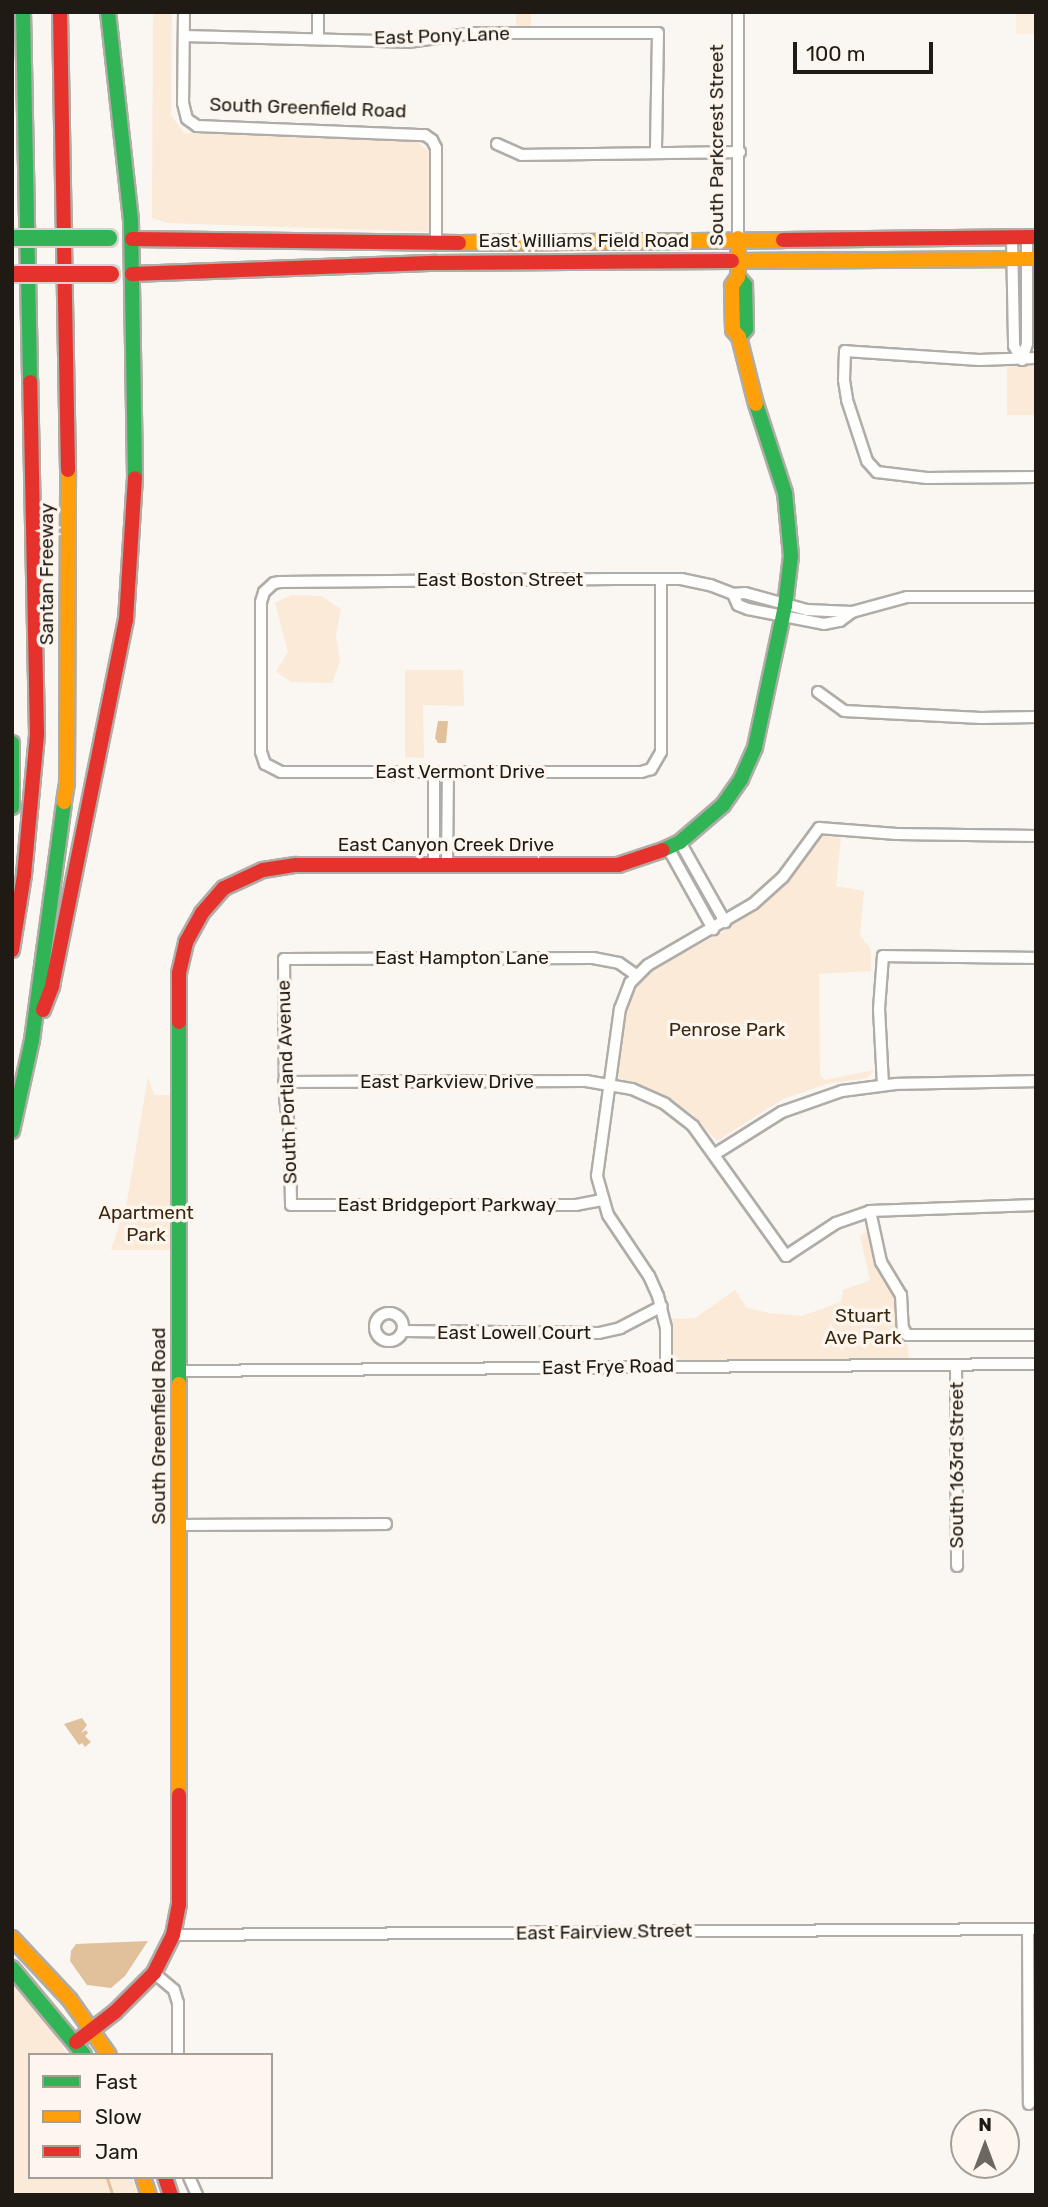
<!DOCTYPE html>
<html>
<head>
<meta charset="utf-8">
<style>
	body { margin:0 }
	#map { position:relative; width:1048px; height:2207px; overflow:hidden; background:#faf6f2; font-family:Rubik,sans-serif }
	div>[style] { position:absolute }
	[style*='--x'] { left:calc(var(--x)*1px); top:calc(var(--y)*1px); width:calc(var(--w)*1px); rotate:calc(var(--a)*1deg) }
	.built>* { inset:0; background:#fdefe0; transform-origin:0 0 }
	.green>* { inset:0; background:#fbead8; transform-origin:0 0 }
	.water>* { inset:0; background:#e1c19c }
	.stream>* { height:2.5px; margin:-1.25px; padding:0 1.25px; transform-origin:1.25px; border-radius:1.25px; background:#e1c19c }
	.roads { filter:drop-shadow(2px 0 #b0aca7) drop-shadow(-2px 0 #b0aca7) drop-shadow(0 2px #b0aca7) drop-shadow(0 -2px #b0aca7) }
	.street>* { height:10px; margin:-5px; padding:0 5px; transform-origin:5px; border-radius:5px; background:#fefefd }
	.street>.ring { margin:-5px; padding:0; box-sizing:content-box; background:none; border:10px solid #fefefd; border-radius:50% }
	.fast>* { height:14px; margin:-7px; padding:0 7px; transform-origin:7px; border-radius:7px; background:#30b455 }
	.slow>* { height:14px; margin:-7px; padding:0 7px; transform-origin:7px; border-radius:7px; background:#ff9f0a }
	.jam>* { height:14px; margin:-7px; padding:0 7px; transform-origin:7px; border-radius:7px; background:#e5322d }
	.bridges { filter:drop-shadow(2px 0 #d5d2d0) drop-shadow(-2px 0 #d5d2d0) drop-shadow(0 2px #d5d2d0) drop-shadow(0 -2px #d5d2d0) }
	.fast-bridge>* { height:16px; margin:-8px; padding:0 8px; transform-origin:8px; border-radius:8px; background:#30b455 }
	.jam-bridge>* { height:16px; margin:-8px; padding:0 8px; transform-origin:8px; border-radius:8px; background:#e5322d }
	span { translate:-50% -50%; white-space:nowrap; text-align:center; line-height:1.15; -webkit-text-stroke:7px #fdf6ef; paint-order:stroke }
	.street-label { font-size:19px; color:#1f1a13 }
	.park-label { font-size:19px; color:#3a270f }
	.frame { position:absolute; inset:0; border:14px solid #1f1a13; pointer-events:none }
	.legend { position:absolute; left:28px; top:2053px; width:245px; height:126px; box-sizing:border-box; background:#fdf6ef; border:2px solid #a49e97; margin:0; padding:9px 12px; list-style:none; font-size:21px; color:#1f1a13 }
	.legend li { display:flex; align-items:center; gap:14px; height:35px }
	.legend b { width:35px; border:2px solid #a49e97 }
	.north { position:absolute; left:950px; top:2109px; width:70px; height:70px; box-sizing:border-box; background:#fdf6ef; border:2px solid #a49e97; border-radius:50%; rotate:0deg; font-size:19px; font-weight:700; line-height:28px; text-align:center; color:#1f1a13 }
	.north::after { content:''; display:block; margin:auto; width:24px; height:32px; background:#6c6761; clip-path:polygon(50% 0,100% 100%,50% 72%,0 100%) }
	.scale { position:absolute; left:793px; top:42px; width:140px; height:32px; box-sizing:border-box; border:4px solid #1f1a13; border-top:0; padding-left:9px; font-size:21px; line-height:24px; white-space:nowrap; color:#1f1a13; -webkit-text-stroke:5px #fdf6ef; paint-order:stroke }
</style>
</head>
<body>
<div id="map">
	<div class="built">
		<i style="left:1016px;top:12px;width:20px;height:22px"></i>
	</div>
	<div class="green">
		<i style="clip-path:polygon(153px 12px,172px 12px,171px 115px,184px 133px,416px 140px,430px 153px,429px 232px,167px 223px,152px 218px)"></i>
		<i style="left:516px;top:12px;width:15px;height:14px"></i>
		<i style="left:1036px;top:366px;width:49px;height:29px;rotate:90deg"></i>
		<i style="clip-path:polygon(291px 595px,321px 596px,341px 609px,336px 635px,340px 661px,332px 683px,291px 682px,276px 671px,288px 652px,275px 603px)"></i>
		<i style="clip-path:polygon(405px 670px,463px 670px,464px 706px,423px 705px,424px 758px,405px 757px)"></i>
		<i style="clip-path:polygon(823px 835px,841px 838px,836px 886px,864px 891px,860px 935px,871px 950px,871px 971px,819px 974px,820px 1075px,825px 1080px,874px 1070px,867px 1078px,827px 1084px,781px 1100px,717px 1141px,692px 1114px,654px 1091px,619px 1078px,616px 1068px,624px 1013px,634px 978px,718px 935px,770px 899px)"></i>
		<i style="clip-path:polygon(148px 1077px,154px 1095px,171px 1095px,172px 1250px,111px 1250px,127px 1201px)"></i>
		<i style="clip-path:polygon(867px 1231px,879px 1270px,894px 1292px,896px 1329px,908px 1346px,909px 1359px,683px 1362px,672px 1353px,671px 1319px,695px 1318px,735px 1290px,747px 1308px,769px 1313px,802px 1316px,841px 1302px,843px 1290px,870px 1280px,860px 1236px)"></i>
		<i style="clip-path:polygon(12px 1985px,50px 2027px,68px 2055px,30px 2055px,30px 2177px,132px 2177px,138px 2195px,12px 2195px)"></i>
	</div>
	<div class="water">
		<i style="clip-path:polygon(438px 721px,448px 721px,446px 743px,438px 743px,435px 738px)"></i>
		<i style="clip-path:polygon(82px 1718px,87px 1725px,81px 1733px,86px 1730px,88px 1733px,85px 1736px,91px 1742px,85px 1747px,82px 1743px,79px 1745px,64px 1724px)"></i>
		<i style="clip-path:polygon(148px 1941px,125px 1976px,111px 1988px,87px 1985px,70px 1961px,71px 1951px,76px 1944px)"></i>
	</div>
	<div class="stream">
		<i style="--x:107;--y:2177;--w:19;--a:72"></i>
	</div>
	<div class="roads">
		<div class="street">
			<i style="--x:184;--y:12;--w:91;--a:90.6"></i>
			<i style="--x:183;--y:103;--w:16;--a:76"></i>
			<i style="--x:187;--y:119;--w:12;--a:35"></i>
			<i style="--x:197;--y:126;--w:228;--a:2.3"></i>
			<i style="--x:425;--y:135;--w:9;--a:36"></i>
			<i style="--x:432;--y:140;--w:9;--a:63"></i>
			<i style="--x:436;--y:148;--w:95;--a:90"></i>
			<i style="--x:318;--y:12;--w:25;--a:90"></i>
			<i style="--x:184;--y:36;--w:224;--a:1.5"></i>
			<i style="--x:408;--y:42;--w:68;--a:-7.7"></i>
			<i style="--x:475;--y:33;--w:183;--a:0"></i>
			<i style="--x:658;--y:33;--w:120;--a:91"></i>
			<i style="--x:497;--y:144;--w:27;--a:24"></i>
			<i style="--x:522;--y:155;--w:218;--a:-0.8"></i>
			<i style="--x:1012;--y:237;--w:109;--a:88.9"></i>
			<i style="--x:1014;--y:346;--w:16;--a:60"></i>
			<i style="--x:738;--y:238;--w:226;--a:-90"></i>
			<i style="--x:1036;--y:358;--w:57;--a:178"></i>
			<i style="--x:979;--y:360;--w:134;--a:-176.2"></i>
			<i style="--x:845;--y:351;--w:29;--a:92"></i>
			<i style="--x:844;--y:380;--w:20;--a:81"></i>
			<i style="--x:847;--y:400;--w:64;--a:71.8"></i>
			<i style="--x:867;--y:461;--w:15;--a:48"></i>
			<i style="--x:877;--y:472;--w:50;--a:6.8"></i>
			<i style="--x:927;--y:478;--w:109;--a:-0.5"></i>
			<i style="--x:1022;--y:360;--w:17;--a:-73"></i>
			<i style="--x:1027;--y:344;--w:107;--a:-90"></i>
			<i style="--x:661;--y:579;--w:173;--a:90"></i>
			<i style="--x:661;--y:752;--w:20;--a:120"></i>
			<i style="--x:651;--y:769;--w:10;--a:163"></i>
			<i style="--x:641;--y:772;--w:360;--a:180"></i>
			<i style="--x:281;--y:772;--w:18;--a:-153"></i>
			<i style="--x:265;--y:764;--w:13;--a:-108"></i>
			<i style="--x:261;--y:752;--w:150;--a:-90"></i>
			<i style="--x:261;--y:602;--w:10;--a:-73"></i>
			<i style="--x:264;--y:592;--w:13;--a:-42"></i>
			<i style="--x:274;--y:583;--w:6;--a:-9"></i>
			<i style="--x:280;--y:582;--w:334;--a:-0.5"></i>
			<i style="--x:614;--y:579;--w:67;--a:0"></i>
			<i style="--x:681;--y:579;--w:30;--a:12"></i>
			<i style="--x:710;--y:585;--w:25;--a:21"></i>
			<i style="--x:852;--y:612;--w:45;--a:-177.5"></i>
			<i style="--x:807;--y:610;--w:64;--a:-164.7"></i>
			<i style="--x:745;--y:593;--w:12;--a:175"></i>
			<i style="--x:733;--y:594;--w:12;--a:66"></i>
			<i style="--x:738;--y:605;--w:11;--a:22"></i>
			<i style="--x:748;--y:609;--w:77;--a:11.2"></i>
			<i style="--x:824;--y:624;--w:16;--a:-11"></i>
			<i style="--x:840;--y:621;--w:15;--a:-37"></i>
			<i style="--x:852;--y:612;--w:57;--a:-15.3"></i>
			<i style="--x:907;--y:597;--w:129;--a:0"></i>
			<i style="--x:818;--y:692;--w:32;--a:36"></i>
			<i style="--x:844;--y:711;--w:137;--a:2.9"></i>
			<i style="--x:981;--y:718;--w:55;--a:-1"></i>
			<i style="--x:680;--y:842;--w:92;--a:60.6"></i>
			<i style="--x:668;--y:848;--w:93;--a:60.9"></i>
			<i style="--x:434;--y:866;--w:94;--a:-90"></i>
			<i style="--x:447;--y:866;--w:94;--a:-89.4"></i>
			<i style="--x:284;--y:1082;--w:302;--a:-0.2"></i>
			<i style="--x:586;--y:1081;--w:47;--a:9.9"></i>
			<i style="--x:632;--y:1089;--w:36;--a:24"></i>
			<i style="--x:665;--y:1104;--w:36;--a:38"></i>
			<i style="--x:693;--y:1126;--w:160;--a:54.4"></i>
			<i style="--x:786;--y:1256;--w:60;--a:-33.4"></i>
			<i style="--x:836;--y:1223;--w:36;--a:-19"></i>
			<i style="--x:870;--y:1211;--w:166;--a:-2.1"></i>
			<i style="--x:883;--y:1085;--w:76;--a:-93"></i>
			<i style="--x:879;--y:1009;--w:53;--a:-85.7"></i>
			<i style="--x:883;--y:956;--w:153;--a:0.7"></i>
			<i style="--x:715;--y:1154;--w:79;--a:-32.1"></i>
			<i style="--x:782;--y:1112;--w:64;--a:-19.3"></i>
			<i style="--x:842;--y:1091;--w:54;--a:-7.4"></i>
			<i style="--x:896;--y:1084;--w:140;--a:-1.2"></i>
			<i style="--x:602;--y:1200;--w:26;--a:169"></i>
			<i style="--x:576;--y:1205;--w:285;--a:180"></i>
			<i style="--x:291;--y:1205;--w:71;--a:-90.8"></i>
			<i style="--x:290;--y:1134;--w:36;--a:-98"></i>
			<i style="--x:285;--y:1098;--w:139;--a:-90.4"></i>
			<i style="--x:284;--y:959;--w:309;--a:-0.2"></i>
			<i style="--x:593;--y:958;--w:26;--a:11"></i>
			<i style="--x:619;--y:963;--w:21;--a:35"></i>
			<i style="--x:870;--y:1211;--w:52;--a:77.8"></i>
			<i style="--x:881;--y:1262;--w:39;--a:59"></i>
			<i style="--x:901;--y:1295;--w:33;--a:87"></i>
			<i style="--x:903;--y:1328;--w:8;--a:60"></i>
			<i style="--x:907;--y:1335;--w:129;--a:0"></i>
			<i class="ring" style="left:375px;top:1313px;width:18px;height:18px"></i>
			<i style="--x:403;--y:1331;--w:196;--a:0.6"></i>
			<i style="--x:599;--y:1333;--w:22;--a:-13"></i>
			<i style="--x:620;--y:1328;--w:47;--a:-27.6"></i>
			<i style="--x:956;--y:1365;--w:201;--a:89.7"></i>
			<i style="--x:666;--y:1367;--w:39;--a:-90"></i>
			<i style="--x:666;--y:1328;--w:33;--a:-104"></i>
			<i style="--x:658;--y:1296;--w:22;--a:-114"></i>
			<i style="--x:649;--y:1276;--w:73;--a:-123.9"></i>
			<i style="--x:608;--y:1215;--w:41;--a:-105.8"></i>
			<i style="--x:597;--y:1176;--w:169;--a:-82.2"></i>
			<i style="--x:620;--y:1009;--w:28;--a:-69"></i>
			<i style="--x:630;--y:983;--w:25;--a:-45"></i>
			<i style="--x:648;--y:965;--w:121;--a:-30.2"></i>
			<i style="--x:753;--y:904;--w:40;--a:-42"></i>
			<i style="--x:783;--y:877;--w:61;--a:-53.7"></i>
			<i style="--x:819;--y:828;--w:78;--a:4.4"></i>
			<i style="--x:897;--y:834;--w:139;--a:0.8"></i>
			<i style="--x:181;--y:1371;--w:855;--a:-0.47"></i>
			<i style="--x:179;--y:1525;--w:207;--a:-0.3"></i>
			<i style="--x:1028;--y:1929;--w:175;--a:89.7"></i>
			<i style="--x:173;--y:1935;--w:863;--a:-0.4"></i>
			<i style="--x:154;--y:1973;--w:26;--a:40"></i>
			<i style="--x:174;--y:1990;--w:14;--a:73"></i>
			<i style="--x:178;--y:2003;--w:52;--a:90"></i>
			<i style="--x:189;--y:2177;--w:20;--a:66"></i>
		</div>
		<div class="fast">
			<i style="--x:23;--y:12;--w:370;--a:88.9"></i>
			<i style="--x:108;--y:12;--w:210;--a:83.7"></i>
			<i style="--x:131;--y:221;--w:257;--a:89.1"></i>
			<i style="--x:738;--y:277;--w:11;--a:49"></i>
			<i style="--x:745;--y:285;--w:44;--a:88.7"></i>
			<i style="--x:746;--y:329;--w:11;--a:131"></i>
			<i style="--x:12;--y:743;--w:64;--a:90"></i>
			<i style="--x:663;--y:850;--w:19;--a:-25"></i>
			<i style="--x:680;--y:842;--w:57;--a:-40.7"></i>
			<i style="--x:723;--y:805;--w:32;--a:-55"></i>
			<i style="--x:741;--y:779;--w:35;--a:-66"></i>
			<i style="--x:755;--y:747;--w:144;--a:-78"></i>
			<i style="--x:785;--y:606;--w:50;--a:-83.2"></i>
			<i style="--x:791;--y:556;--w:63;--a:-95.4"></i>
			<i style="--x:785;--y:493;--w:94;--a:-108"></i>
			<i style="--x:179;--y:1022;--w:362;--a:90"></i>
			<i style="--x:12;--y:1131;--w:93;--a:-77.6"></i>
			<i style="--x:32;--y:1040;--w:240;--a:-82.3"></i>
			<i style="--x:12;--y:1968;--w:113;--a:50.4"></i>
		</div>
		<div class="slow">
			<i style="--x:738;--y:238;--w:39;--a:90"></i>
			<i style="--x:738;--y:277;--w:11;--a:124"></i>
			<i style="--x:732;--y:286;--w:44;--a:88.7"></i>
			<i style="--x:733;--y:330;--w:9;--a:49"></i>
			<i style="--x:739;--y:337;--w:69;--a:75.8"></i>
			<i style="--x:459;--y:243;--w:324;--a:-0.5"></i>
			<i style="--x:732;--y:261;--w:304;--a:-0.4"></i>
			<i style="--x:64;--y:802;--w:20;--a:-81"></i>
			<i style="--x:67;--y:782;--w:312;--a:-89.8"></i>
			<i style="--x:179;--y:1384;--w:411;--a:90"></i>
			<i style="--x:12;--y:1938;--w:85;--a:46.9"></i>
			<i style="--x:70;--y:2000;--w:67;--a:54.7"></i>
			<i style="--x:143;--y:2177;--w:19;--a:72"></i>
		</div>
		<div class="jam">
			<i style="--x:60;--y:12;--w:458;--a:89"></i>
			<i style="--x:132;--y:239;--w:327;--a:0.7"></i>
			<i style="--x:783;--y:240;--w:253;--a:-0.7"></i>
			<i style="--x:132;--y:274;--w:304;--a:-2.1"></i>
			<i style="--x:436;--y:263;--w:296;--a:-0.4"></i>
			<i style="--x:12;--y:950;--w:76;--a:-80.9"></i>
			<i style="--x:24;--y:875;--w:142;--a:-84.7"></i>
			<i style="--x:37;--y:734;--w:352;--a:-91.1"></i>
			<i style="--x:43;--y:1010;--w:26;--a:-69"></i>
			<i style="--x:52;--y:986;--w:373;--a:-78.6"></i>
			<i style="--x:126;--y:620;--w:142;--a:-86.4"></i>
			<i style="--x:179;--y:1022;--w:49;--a:-90"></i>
			<i style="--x:179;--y:973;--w:32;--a:-77"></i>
			<i style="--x:186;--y:942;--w:33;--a:-61"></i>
			<i style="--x:202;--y:913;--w:33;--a:-49"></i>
			<i style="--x:224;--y:888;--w:43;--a:-24.8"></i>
			<i style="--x:263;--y:870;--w:33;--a:-9"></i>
			<i style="--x:296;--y:865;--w:322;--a:0"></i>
			<i style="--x:618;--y:865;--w:47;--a:-18.4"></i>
			<i style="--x:76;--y:2042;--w:49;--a:-37.6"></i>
			<i style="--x:115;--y:2012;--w:55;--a:-45"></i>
			<i style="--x:154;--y:1973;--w:42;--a:-63.4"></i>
			<i style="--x:173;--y:1935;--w:32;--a:-79"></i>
			<i style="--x:179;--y:1904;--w:109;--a:-90"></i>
			<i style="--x:165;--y:2177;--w:19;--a:72"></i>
		</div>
	</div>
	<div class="bridges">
		<div class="fast-bridge">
			<i style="--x:12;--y:238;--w:97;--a:0"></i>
		</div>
		<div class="jam-bridge">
			<i style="--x:12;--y:274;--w:99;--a:0"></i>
		</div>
	</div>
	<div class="street-label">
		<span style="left:442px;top:36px;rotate:-2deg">East Pony Lane</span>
		<span style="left:308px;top:108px;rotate:2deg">South Greenfield Road</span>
		<span style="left:717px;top:145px;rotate:-90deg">South Parkcrest Street</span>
		<span style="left:584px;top:241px">East Williams Field Road</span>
		<span style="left:47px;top:574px;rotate:-90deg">Santan Freeway</span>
		<span style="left:500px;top:580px">East Boston Street</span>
		<span style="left:460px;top:772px">East Vermont Drive</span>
		<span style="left:446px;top:845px">East Canyon Creek Drive</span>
		<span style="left:462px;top:958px">East Hampton Lane</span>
		<span style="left:287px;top:1082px;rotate:-92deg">South Portland Avenue</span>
		<span style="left:447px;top:1082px">East Parkview Drive</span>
		<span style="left:447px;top:1205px">East Bridgeport Parkway</span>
		<span style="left:514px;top:1333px">East Lowell Court</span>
		<span style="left:608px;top:1367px;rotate:-1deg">East Frye Road</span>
		<span style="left:159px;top:1426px;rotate:-90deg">South Greenfield Road</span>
		<span style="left:957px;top:1465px;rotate:-90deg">South 163rd Street</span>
		<span style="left:604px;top:1932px;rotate:-1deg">East Fairview Street</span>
	</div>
	<div class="park-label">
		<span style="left:727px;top:1030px">Penrose Park</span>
		<span style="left:146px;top:1224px">Apartment<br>Park</span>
		<span style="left:863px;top:1327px">Stuart<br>Ave Park</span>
	</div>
	<div class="frame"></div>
	<ul class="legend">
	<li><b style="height:9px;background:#30b455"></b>Fast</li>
	<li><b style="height:9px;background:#ff9f0a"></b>Slow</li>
	<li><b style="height:9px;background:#e5322d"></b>Jam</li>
	</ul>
	<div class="north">N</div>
	<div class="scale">100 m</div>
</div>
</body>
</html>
